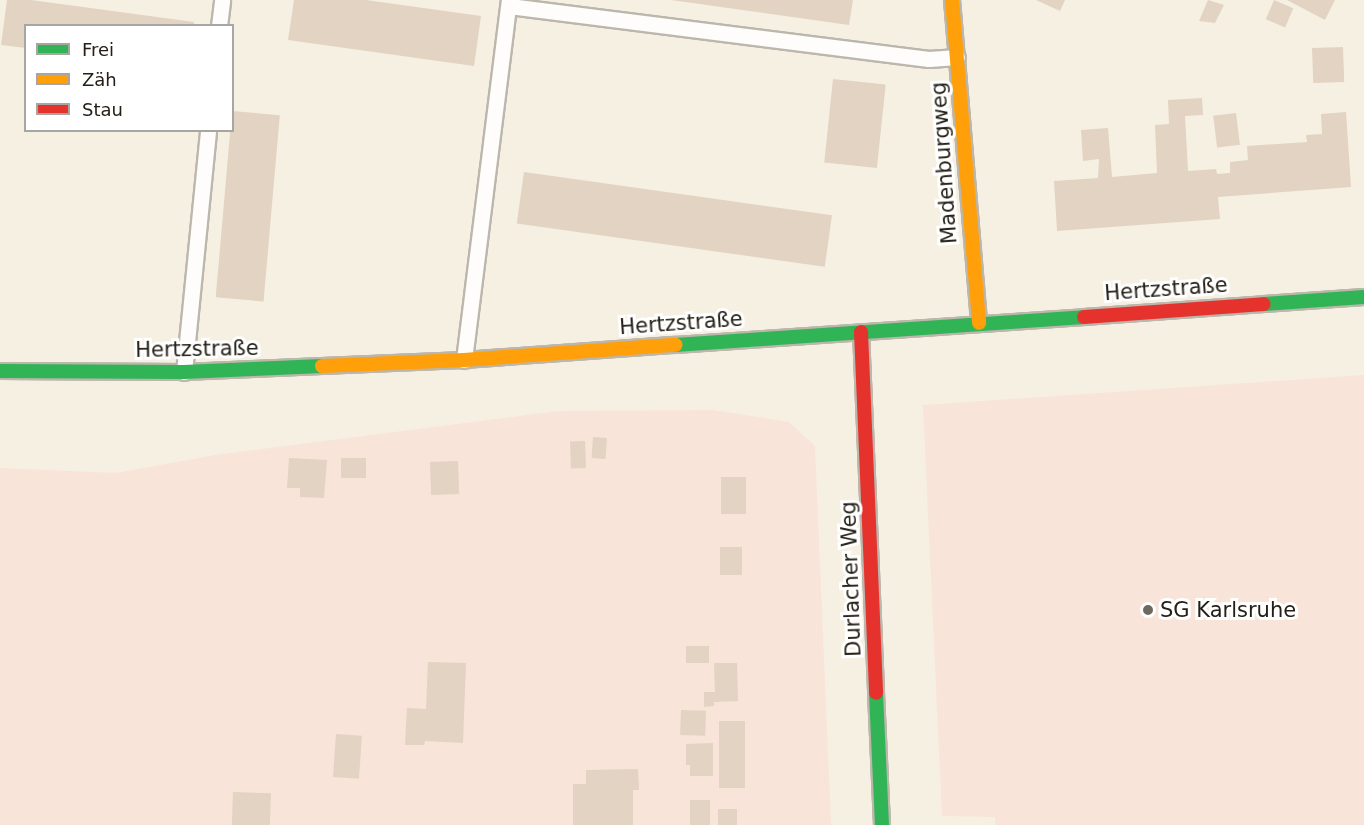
<!DOCTYPE html>
<html>
<head>
<meta charset="utf-8">
<style>
	body { margin:0 }
	#map { position:relative; width:1364px; height:825px; overflow:hidden; background:#f6f0e2; font-family:"DejaVu Sans",sans-serif }
	div>[style] { position:absolute }
	[style*='--x'] { left:calc(var(--x)*1px); top:calc(var(--y)*1px); width:calc(var(--w)*1px); rotate:calc(var(--a)*1deg) }
	.green>* { inset:0; background:#f8e4d8 }
	.building>* { inset:0; background:#e2d3c2; transform-origin:0 0 }
	.roads { filter:drop-shadow(2px 0 #bcb7ad) drop-shadow(-2px 0 #bcb7ad) drop-shadow(0 2px #bcb7ad) drop-shadow(0 -2px #bcb7ad) }
	.lane>* { height:15px; margin:-7.5px; padding:0 7.5px; transform-origin:7.5px; border-radius:7.5px; background:#fefdfb }
	.fast>* { height:14px; margin:-7px; padding:0 7px; transform-origin:7px; border-radius:7px; background:#30b455 }
	.slow>* { height:14px; margin:-7px; padding:0 7px; transform-origin:7px; border-radius:7px; background:#ff9f0a }
	.jam>* { height:14px; margin:-7px; padding:0 7px; transform-origin:7px; border-radius:7px; background:#e5322d }
	.dots>* { width:16px; height:16px; translate:-50% -50%; box-sizing:border-box; border:3px solid #fff; border-radius:50% }
	span { translate:-50% -50%; white-space:nowrap; text-align:center; line-height:1.15; -webkit-text-stroke:6px #fff; paint-order:stroke }
	.street-label { font-size:21px; color:#242017 }
	.poi-label { font-size:21px; color:#242017 }
	.left { translate:0 -50%; text-align:left }
	.legend { position:absolute; left:24px; top:24px; width:210px; height:108px; box-sizing:border-box; background:#fff; border:2px solid #a7a6a2; margin:0; padding:8px 10px; list-style:none; font-size:18px; color:#242017 }
	.legend li { display:flex; align-items:center; gap:12px; height:30px }
	.legend b { width:30px; border:2px solid #a7a6a2 }
</style>
</head>
<body>
<div id="map">
	<div class="green">
		<i style="clip-path:polygon(1364px 375px,1364px 825px,995px 825px,995px 817px,942px 816px,923px 405px)"></i>
		<i style="clip-path:polygon(713px 410px,789px 422px,815px 446px,831px 825px,0 825px,0 468px,116px 473px,215px 455px,558px 411px)"></i>
	</div>
	<div class="building">
		<i style="clip-path:polygon(7px 0,31px 0,194px 22px,194px 26px,26px 26px,26px 48px,1px 45px)"></i>
		<i style="clip-path:polygon(294px 0,366px 0,481px 16px,474px 66px,288px 40px)"></i>
		<i style="clip-path:polygon(671px 0,853px 0,849px 25px)"></i>
		<i style="clip-path:polygon(1036px 0,1065px 0,1060px 11px)"></i>
		<i style="clip-path:polygon(1208px 0,1224px 5px,1215px 23px,1199px 21px)"></i>
		<i style="left:1274px;top:0;width:21px;height:21px;rotate:23deg"></i>
		<i style="clip-path:polygon(1287px 0,1335px 0,1325px 20px)"></i>
		<i style="left:1343px;top:47px;width:35px;height:31px;rotate:88deg"></i>
		<i style="left:833px;top:79px;width:53px;height:84px;rotate:6deg"></i>
		<i style="clip-path:polygon(1202px 98px,1203px 115px,1185px 116px,1188px 171px,1216px 169px,1217px 174px,1230px 173px,1230px 162px,1248px 160px,1247px 146px,1307px 142px,1306px 135px,1322px 134px,1321px 114px,1346px 112px,1351px 187px,1218px 197px,1220px 219px,1057px 231px,1054px 181px,1098px 178px,1099px 159px,1083px 161px,1081px 130px,1108px 128px,1112px 177px,1157px 173px,1155px 125px,1169px 124px,1168px 100px)"></i>
		<i style="left:232px;top:111px;width:48px;height:187px;rotate:5deg"></i>
		<i style="left:1236px;top:113px;width:32px;height:23px;rotate:83deg"></i>
		<i style="left:524px;top:172px;width:311px;height:52px;rotate:8deg"></i>
		<i style="left:593px;top:437px;width:14px;height:21px;rotate:4deg"></i>
		<i style="left:585px;top:441px;width:27px;height:15px;rotate:88deg"></i>
		<i style="clip-path:polygon(289px 458px,327px 460px,324px 498px,300px 497px,300px 488px,287px 488px)"></i>
		<i style="left:341px;top:458px;width:25px;height:20px"></i>
		<i style="left:458px;top:461px;width:33px;height:28px;rotate:88deg"></i>
		<i style="left:721px;top:477px;width:25px;height:37px"></i>
		<i style="left:720px;top:547px;width:22px;height:28px"></i>
		<i style="left:686px;top:646px;width:23px;height:17px"></i>
		<i style="clip-path:polygon(428px 662px,466px 663px,463px 743px,425px 741px,424px 745px,405px 745px,407px 708px,426px 709px)"></i>
		<i style="clip-path:polygon(714px 663px,737px 663px,738px 701px,714px 702px,714px 706px,704px 707px,704px 692px,715px 692px)"></i>
		<i style="left:681px;top:710px;width:25px;height:25px;rotate:2deg"></i>
		<i style="left:719px;top:721px;width:26px;height:67px"></i>
		<i style="left:336px;top:734px;width:26px;height:43px;rotate:4deg"></i>
		<i style="clip-path:polygon(713px 743px,713px 776px,690px 776px,690px 765px,686px 765px,686px 744px)"></i>
		<i style="clip-path:polygon(638px 769px,639px 790px,633px 790px,633px 825px,573px 825px,573px 784px,586px 784px,586px 770px)"></i>
		<i style="left:233px;top:792px;width:38px;height:33px;rotate:2deg"></i>
		<i style="left:690px;top:800px;width:20px;height:25px"></i>
		<i style="left:718px;top:809px;width:19px;height:16px"></i>
	</div>
	<div class="roads">
		<div class="lane">
			<i style="--x:509;--y:6;--w:423;--a:7.2"></i>
			<i style="--x:929;--y:59;--w:28;--a:-4"></i>
			<i style="--x:219;--y:26;--w:26;--a:-83"></i>
			<i style="--x:464;--y:360;--w:363;--a:-82.9"></i>
			<i style="--x:184;--y:372;--w:243;--a:-84.3"></i>
		</div>
		<div class="fast">
			<i style="--x:1264;--y:304;--w:100;--a:-4"></i>
			<i style="--x:675;--y:345;--w:410;--a:-3.9"></i>
			<i style="--x:0;--y:371;--w:184;--a:0.3"></i>
			<i style="--x:184;--y:372;--w:138;--a:-2.5"></i>
			<i style="--x:876;--y:693;--w:132;--a:87.4"></i>
		</div>
		<div class="slow">
			<i style="--x:952;--y:0;--w:324;--a:85.2"></i>
			<i style="--x:322;--y:366;--w:142;--a:-2.4"></i>
			<i style="--x:464;--y:360;--w:212;--a:-4.1"></i>
		</div>
		<div class="jam">
			<i style="--x:1084;--y:317;--w:180;--a:-4.1"></i>
			<i style="--x:861;--y:332;--w:361;--a:87.6"></i>
		</div>
	</div>
	<div class="dots">
		<i style="left:1148px;top:610px;background:#6e695e"></i>
	</div>
	<div class="street-label">
		<span style="left:944px;top:163px;rotate:-94deg">Madenburgweg</span>
		<span style="left:1166px;top:289px;rotate:-4deg">Hertzstraße</span>
		<span style="left:681px;top:323px;rotate:-4deg">Hertzstraße</span>
		<span style="left:197px;top:349px;rotate:-1deg">Hertzstraße</span>
		<span style="left:851px;top:579px;rotate:-92deg">Durlacher Weg</span>
	</div>
	<div class="poi-label">
		<span class="left" style="left:1160px;top:610px">SG Karlsruhe</span>
	</div>
	<ul class="legend">
	<li><b style="height:8px;background:#30b455"></b>Frei</li>
	<li><b style="height:8px;background:#ff9f0a"></b>Zäh</li>
	<li><b style="height:8px;background:#e5322d"></b>Stau</li>
	</ul>
</div>
</body>
</html>
